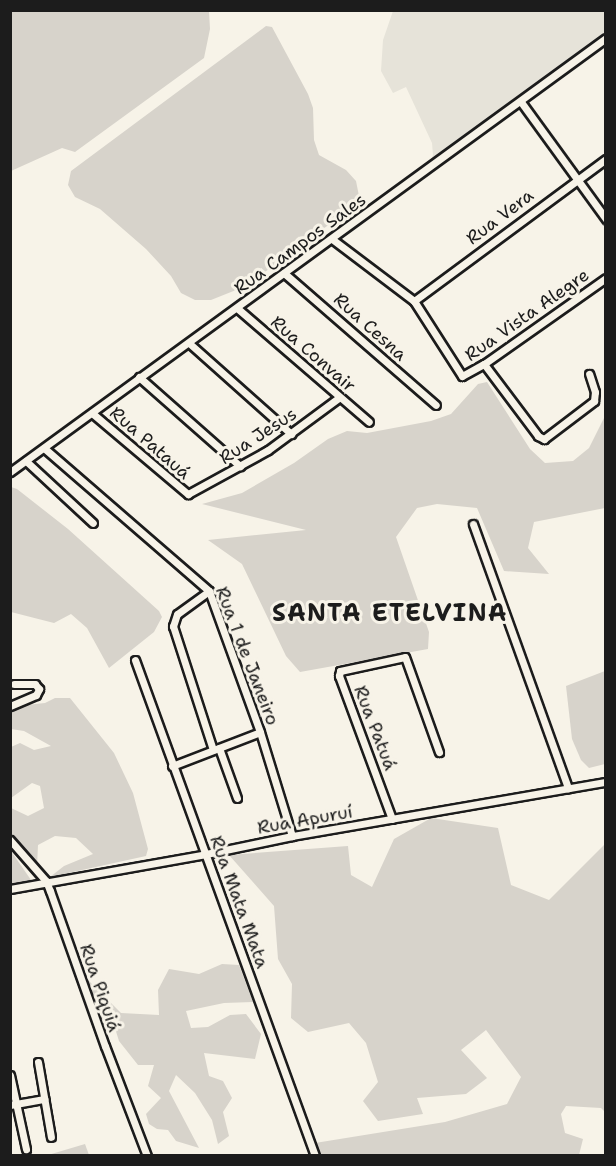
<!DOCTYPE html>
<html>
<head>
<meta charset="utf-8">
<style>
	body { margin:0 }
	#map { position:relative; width:616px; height:1166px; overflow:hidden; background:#f7f3e8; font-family:"Shantell Sans",sans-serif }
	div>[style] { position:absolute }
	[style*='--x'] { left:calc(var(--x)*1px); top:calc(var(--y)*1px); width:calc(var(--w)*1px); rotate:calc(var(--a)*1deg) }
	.built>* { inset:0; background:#e6e3d9 }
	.green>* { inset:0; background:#d7d3cb }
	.roads { filter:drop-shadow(2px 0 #1c1c1c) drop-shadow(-2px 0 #1c1c1c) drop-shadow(0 2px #1c1c1c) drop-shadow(0 -2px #1c1c1c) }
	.street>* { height:7px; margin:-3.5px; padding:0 3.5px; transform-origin:3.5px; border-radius:3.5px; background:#f7f3e8 }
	span { translate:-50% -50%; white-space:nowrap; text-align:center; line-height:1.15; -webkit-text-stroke:6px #f7f3e8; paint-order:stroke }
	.street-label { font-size:18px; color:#1c1c1c }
	.district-label { font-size:24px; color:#1c1c1c; font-weight:700; letter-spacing:1.5px }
	.frame { position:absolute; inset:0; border:12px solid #1c1c1c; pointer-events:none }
</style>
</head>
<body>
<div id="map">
	<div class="built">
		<i style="clip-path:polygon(393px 11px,605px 11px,605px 35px,430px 163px,433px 155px,432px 143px,406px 87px,393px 93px,381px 71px,383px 40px)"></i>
	</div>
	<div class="green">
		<i style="clip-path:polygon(11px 10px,209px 11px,210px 29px,204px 58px,75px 152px,62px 148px,11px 171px)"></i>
		<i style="clip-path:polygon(266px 26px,272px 27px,308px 94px,313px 108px,314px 140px,319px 155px,346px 170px,356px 181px,359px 196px,350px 209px,246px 286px,211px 300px,195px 300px,181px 293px,171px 276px,146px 249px,100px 209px,75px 197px,68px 185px,71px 171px)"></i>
		<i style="clip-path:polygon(487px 382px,530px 449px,545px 463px,573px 461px,589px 448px,605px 416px,605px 508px,534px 522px,528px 548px,549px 574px,504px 571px,477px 508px,437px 504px,417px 508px,396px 537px,429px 632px,428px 649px,300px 672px,286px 656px,242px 564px,208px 540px,306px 530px,202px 504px,242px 493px,294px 463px,328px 439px,347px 431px,367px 433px,431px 421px,451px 414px,478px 384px)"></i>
		<i style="clip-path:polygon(11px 487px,17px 489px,68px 529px,159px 611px,162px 617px,154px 632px,109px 668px,87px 628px,71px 614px,54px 623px,11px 612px)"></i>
		<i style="clip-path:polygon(605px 671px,605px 764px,589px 768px,581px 760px,572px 739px,566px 686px)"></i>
		<i style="clip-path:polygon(55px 698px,70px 698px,114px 753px,133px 793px,148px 849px,146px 856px,50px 877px,64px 866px,93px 854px,76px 838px,55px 836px,38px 845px,37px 867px,11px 835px,11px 808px,28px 816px,44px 808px,40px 786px,32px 783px,11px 798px,11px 747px,20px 743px,34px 750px,51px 746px,24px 731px,11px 729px,11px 711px,17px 706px,45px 703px)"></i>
		<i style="clip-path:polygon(431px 818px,498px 828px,511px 885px,549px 900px,605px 844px,605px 1112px,601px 1108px,566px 1106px,561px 1114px,565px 1133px,583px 1139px,579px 1155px,321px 1156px,315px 1143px,445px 1122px,507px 1104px,521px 1077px,486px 1030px,461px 1050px,487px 1078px,466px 1094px,417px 1098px,423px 1114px,378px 1121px,363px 1101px,378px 1082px,366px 1043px,349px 1023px,308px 1032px,291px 1018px,292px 984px,278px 959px,274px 906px,229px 855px,348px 846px,351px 875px,372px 887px,394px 839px)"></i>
		<i style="clip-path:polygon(11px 851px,31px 880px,11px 884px)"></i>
		<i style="clip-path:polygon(222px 964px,239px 965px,253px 1002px,224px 1003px,186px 1011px,191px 1028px,208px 1027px,230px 1015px,246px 1014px,261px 1034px,255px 1059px,204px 1053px,209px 1076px,223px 1081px,232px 1098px,223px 1112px,229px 1136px,218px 1144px,212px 1120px,195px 1093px,176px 1075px,169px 1091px,199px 1148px,176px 1141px,168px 1130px,157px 1129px,149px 1124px,146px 1114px,161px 1098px,148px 1086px,154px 1065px,138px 1065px,119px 1041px,114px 1025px,104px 1023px,85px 977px,121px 1013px,159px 1015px,158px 990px,169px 969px,199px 974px)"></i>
		<i style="clip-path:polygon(85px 1144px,89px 1155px,48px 1155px)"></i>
	</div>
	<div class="roads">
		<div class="street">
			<i style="--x:521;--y:102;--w:145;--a:54"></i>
			<i style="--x:332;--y:239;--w:103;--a:37.1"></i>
			<i style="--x:414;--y:301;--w:89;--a:57.4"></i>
			<i style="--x:462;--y:376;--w:25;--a:-29"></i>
			<i style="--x:484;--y:364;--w:149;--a:-35.2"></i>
			<i style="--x:284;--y:273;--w:201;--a:41"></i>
			<i style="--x:414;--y:301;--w:239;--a:-36.5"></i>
			<i style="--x:237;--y:308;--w:174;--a:40.8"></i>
			<i style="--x:189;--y:343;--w:137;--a:41.7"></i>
			<i style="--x:484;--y:364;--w:90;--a:53.1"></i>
			<i style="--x:538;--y:436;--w:7;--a:27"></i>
			<i style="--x:544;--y:439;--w:63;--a:-37.2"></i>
			<i style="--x:594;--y:401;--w:9;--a:-84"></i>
			<i style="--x:595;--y:392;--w:19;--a:-108"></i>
			<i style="--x:139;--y:377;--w:135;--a:41.4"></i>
			<i style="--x:92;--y:413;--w:126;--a:40.2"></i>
			<i style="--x:188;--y:494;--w:91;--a:-28.8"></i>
			<i style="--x:268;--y:450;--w:89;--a:-36.4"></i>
			<i style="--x:44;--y:448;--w:218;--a:40.9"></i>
			<i style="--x:209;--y:591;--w:150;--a:70.1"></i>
			<i style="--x:260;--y:732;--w:109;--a:72.9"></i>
			<i style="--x:26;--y:461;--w:91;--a:42.8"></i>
			<i style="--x:10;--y:472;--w:737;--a:-36.06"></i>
			<i style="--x:473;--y:524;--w:281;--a:70.2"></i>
			<i style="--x:209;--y:591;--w:39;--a:144"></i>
			<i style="--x:177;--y:614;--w:13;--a:108"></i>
			<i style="--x:173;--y:626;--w:130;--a:72.1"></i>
			<i style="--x:135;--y:660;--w:528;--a:70.05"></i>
			<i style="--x:10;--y:706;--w:28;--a:-23"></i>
			<i style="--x:36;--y:695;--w:7;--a:-63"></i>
			<i style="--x:39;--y:689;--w:6;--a:-129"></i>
			<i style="--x:35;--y:684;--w:21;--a:180"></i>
			<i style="--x:219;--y:748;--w:53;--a:70.2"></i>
			<i style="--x:172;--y:766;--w:94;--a:-21.1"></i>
			<i style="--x:392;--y:819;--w:153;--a:-110.3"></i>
			<i style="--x:339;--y:676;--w:5;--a:-79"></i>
			<i style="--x:340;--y:671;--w:66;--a:-12.2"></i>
			<i style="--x:405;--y:657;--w:101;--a:70.3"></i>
			<i style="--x:10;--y:840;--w:55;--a:48.7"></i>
			<i style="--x:46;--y:881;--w:11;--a:68"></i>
			<i style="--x:50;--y:891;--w:164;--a:70.5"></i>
			<i style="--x:105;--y:1046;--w:118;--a:69.1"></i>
			<i style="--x:10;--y:889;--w:199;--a:-10.1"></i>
			<i style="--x:206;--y:854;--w:88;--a:-11.8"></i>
			<i style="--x:292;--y:836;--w:319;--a:-9.8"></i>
			<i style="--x:38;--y:1062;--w:76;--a:80.2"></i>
			<i style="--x:10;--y:1075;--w:76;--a:77.8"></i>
			<i style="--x:10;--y:1105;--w:35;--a:-10"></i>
		</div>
	</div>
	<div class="street-label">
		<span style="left:500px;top:217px;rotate:-37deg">Rua Vera</span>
		<span style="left:300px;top:244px;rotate:-36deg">Rua Campos Sales</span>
		<span style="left:527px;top:315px;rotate:-35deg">Rua Vista Alegre</span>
		<span style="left:370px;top:327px;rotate:42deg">Rua Cesna</span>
		<span style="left:313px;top:354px;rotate:41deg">Rua Convair</span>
		<span style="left:258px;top:436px;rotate:-33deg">Rua Jesus</span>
		<span style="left:150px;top:443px;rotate:41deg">Rua Patauá</span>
		<span style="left:247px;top:656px;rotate:69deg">Rua 1 de Janeiro</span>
		<span style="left:375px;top:728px;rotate:69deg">Rua Patuá</span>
		<span style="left:305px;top:820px;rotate:-10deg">Rua Apuruí</span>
		<span style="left:239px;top:902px;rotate:70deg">Rua Mata Mata</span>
		<span style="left:100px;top:988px;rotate:71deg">Rua Piquiá</span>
	</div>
	<div class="district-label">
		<span style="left:390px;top:614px">SANTA ETELVINA</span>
	</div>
	<div class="frame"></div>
</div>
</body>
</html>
